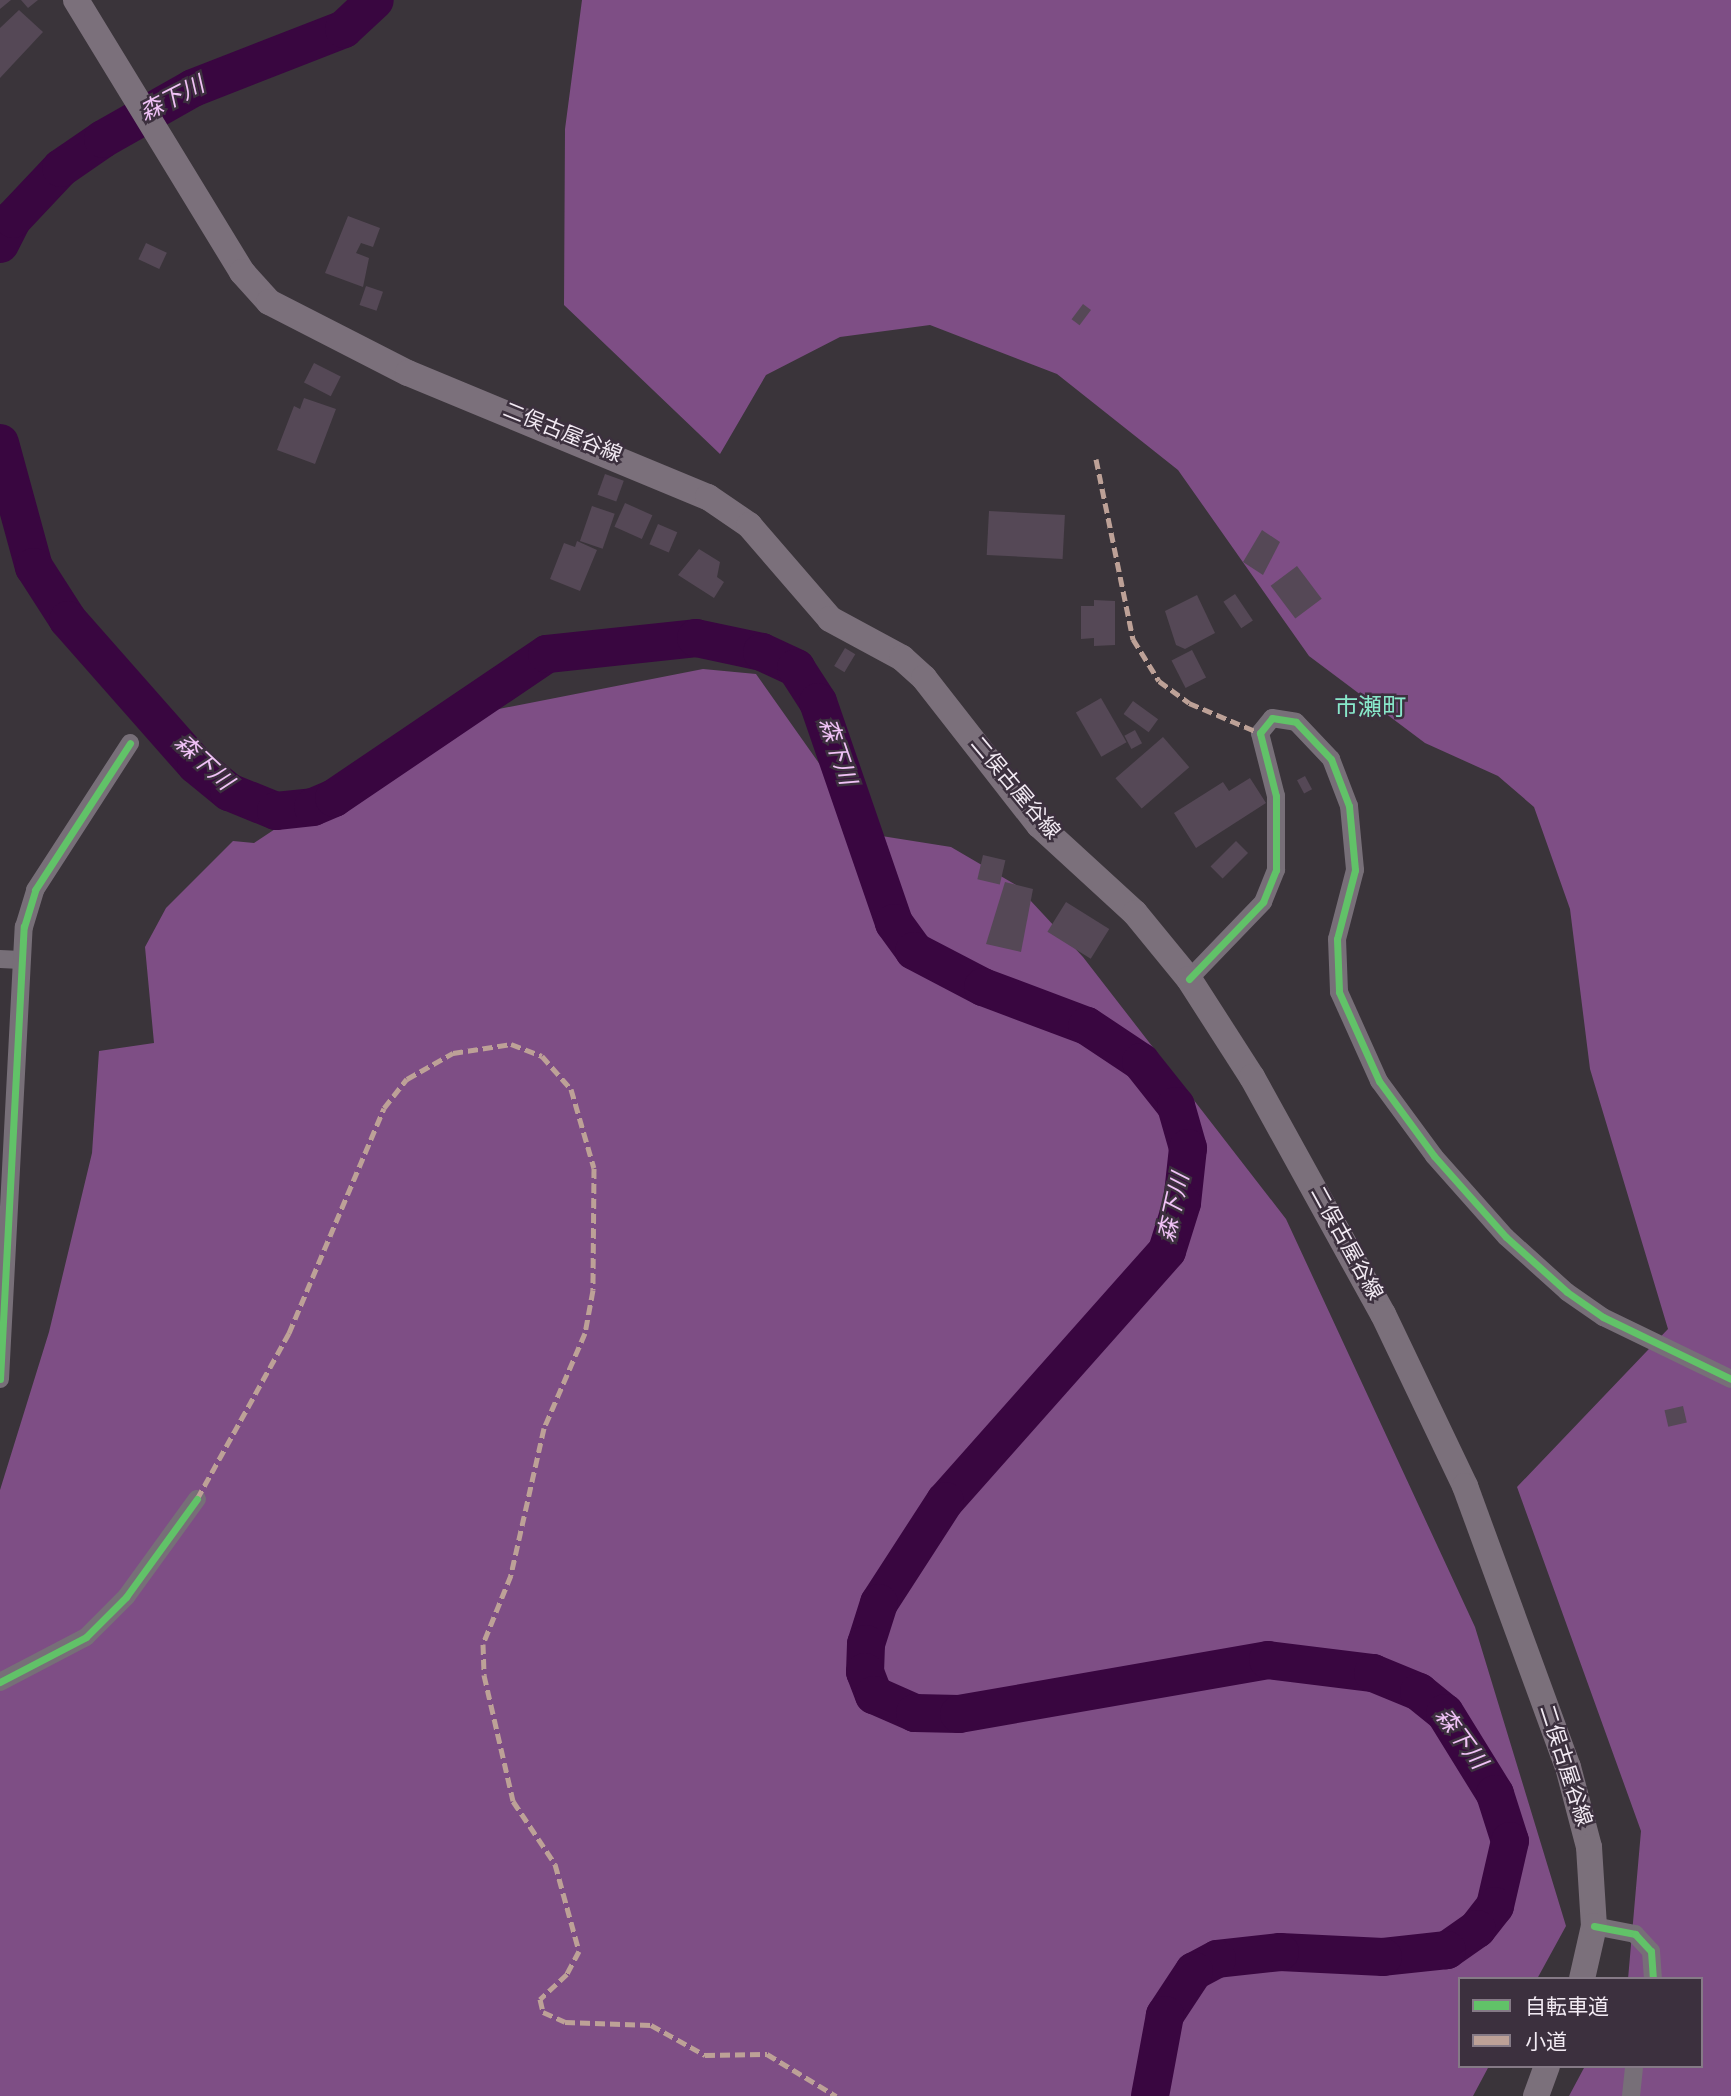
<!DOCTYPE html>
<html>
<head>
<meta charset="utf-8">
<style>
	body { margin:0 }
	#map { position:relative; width:1731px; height:2096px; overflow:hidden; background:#3a343a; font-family:Overpass,"Noto Sans JP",sans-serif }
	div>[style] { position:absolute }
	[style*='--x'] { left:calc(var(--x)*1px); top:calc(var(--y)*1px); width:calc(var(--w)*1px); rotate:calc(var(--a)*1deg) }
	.forest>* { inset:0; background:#7e4e85 }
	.river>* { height:38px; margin:-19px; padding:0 19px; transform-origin:19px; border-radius:19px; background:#390640 }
	.building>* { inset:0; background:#554856; transform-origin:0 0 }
	.minor>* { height:18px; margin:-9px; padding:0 9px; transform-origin:9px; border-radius:9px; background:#776f78 }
	.secondary>* { height:26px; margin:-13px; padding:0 13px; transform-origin:13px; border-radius:13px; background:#7b707b }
	.quiet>* { height:5px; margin-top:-2.5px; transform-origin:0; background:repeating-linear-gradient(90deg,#bda197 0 10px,transparent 0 15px) }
	.cycleway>* { height:7px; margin:-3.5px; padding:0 3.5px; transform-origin:3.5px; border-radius:3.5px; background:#61c268 }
	span { translate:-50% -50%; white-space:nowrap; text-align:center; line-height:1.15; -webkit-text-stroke:5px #3c303e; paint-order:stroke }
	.street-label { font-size:21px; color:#f2eaf3 }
	.water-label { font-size:23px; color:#f0c2f6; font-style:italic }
	.quarter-label { font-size:24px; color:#88e7ca }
	.legend { position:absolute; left:1458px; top:1977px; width:245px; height:91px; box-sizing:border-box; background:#3c303e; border:2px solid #857a86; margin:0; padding:9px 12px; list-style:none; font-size:21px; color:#f2eaf3 }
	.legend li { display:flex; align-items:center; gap:14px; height:35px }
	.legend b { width:35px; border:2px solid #857a86 }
</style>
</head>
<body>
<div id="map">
	<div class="forest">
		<i style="clip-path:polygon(582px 0,1731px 0,1731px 2096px,1569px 2096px,1585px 2066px,1701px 2066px,1701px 1979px,1628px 1979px,1641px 1831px,1517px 1487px,1668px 1329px,1590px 1069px,1570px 909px,1534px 807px,1498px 776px,1425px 743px,1309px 656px,1178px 470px,1057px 374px,930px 325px,840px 337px,766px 375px,720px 454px,564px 305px,565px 129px)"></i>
		<i style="clip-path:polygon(703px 669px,756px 674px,869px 834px,951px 847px,1016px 885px,1083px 957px,1286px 1219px,1475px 1627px,1566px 1926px,1537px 1979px,1460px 1979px,1460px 2066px,1489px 2066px,1473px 2096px,0 2096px,0 1490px,49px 1332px,92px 1153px,99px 1051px,154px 1043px,145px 947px,166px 908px,233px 841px,254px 843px,438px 721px)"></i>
	</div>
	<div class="river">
		<i style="--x:0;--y:244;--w:28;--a:-63"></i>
		<i style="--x:13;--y:219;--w:70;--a:-46.7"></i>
		<i style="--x:61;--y:168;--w:51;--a:-34.6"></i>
		<i style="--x:103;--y:139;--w:103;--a:-29.5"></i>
		<i style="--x:193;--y:88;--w:162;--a:-21.3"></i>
		<i style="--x:344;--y:29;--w:42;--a:-43.1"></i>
		<i style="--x:0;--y:443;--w:129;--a:74.7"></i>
		<i style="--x:34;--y:567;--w:63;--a:57.3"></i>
		<i style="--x:68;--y:620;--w:193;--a:48.6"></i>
		<i style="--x:196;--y:765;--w:43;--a:39.3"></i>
		<i style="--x:229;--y:792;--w:51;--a:22"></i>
		<i style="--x:276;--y:811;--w:37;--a:-6"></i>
		<i style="--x:313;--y:807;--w:23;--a:-23"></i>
		<i style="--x:334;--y:798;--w:257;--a:-34.1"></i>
		<i style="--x:547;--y:654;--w:150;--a:-6.1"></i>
		<i style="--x:696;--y:638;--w:67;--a:12"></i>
		<i style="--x:762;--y:652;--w:38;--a:25"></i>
		<i style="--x:796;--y:668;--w:40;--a:57.1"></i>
		<i style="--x:818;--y:702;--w:234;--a:71"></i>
		<i style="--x:894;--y:923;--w:34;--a:54"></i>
		<i style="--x:914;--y:951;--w:78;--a:27.6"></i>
		<i style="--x:983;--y:987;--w:111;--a:20.6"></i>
		<i style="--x:1087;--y:1026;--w:65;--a:33.7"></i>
		<i style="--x:1141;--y:1062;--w:56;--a:51.5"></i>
		<i style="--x:1176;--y:1106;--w:44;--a:74.1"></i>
		<i style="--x:1188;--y:1148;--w:55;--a:96.2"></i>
		<i style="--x:1182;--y:1203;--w:50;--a:107.4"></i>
		<i style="--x:1167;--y:1251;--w:334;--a:131.6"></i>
		<i style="--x:945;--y:1501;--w:121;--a:122.9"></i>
		<i style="--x:879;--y:1603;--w:43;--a:107.6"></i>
		<i style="--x:866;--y:1644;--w:28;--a:92"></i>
		<i style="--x:865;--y:1672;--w:25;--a:69"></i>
		<i style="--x:874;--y:1695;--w:45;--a:23.7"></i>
		<i style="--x:915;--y:1713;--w:44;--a:1.3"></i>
		<i style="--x:959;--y:1714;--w:314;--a:-9.9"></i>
		<i style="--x:1268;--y:1660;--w:106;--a:7.1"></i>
		<i style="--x:1373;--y:1673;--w:50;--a:22.4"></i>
		<i style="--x:1419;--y:1692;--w:33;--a:39"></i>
		<i style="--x:1445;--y:1713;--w:95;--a:58.3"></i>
		<i style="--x:1495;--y:1794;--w:49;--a:72.3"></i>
		<i style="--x:1510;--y:1841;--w:67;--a:103"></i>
		<i style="--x:1495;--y:1906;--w:29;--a:128"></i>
		<i style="--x:1477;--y:1929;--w:37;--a:145"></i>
		<i style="--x:1447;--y:1950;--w:64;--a:173.8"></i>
		<i style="--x:1383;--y:1957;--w:103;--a:-177.2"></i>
		<i style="--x:1280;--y:1952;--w:63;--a:173.7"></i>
		<i style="--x:1217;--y:1959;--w:26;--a:152"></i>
		<i style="--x:1194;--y:1971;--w:53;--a:123.4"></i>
		<i style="--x:1165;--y:2015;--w:82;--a:100.5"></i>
	</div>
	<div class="building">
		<i style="clip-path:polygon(0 0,11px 0,0 9px)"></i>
		<i style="clip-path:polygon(21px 0,38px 0,28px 8px)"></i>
		<i style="clip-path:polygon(19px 10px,43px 32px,0 78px,0 28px)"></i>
		<i style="clip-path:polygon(348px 216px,380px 228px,373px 247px,361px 243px,356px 253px,369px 258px,363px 287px,325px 273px)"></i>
		<i style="left:146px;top:243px;width:23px;height:18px;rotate:25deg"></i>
		<i style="left:366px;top:286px;width:18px;height:20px;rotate:19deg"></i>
		<i style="left:1083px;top:304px;width:10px;height:19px;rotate:37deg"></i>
		<i style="left:314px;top:363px;width:30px;height:22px;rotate:27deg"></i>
		<i style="clip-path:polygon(304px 398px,336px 409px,315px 464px,277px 450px,294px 406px,300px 409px)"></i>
		<i style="left:605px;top:474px;width:20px;height:22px;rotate:20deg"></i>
		<i style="left:625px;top:503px;width:30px;height:26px;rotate:24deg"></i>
		<i style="left:592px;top:506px;width:24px;height:37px;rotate:19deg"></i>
		<i style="left:989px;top:511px;width:76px;height:44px;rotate:3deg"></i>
		<i style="left:658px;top:524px;width:21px;height:22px;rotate:23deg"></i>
		<i style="clip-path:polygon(1262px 530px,1280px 542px,1263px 575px,1243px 562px)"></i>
		<i style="clip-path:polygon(577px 541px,597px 550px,580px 591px,550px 579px,564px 543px,575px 547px)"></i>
		<i style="clip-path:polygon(699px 549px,720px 562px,717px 577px,724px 582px,714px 598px,678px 575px)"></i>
		<i style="left:1297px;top:566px;width:41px;height:33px;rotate:53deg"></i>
		<i style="left:1235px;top:594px;width:32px;height:14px;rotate:56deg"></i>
		<i style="clip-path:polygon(1197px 595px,1215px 633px,1185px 649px,1176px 645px,1165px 611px)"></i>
		<i style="clip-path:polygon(1094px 600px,1115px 601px,1115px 645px,1094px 646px,1094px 638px,1081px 639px,1081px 606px,1094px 606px)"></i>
		<i style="left:845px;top:648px;width:12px;height:21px;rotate:31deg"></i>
		<i style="left:1192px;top:650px;width:31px;height:23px;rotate:63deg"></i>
		<i style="left:1101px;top:698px;width:51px;height:29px;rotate:60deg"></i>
		<i style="left:1133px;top:701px;width:31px;height:16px;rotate:36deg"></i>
		<i style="left:1135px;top:730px;width:15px;height:12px;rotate:62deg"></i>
		<i style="left:1163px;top:737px;width:40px;height:63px;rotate:49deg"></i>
		<i style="left:1305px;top:776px;width:15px;height:9px;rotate:62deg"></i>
		<i style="clip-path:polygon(1250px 778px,1266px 803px,1196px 848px,1174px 813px,1223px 782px,1229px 791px)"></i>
		<i style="left:1236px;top:841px;width:17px;height:36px;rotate:45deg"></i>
		<i style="left:983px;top:855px;width:23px;height:25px;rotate:13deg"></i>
		<i style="clip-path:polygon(1005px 882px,1033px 889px,1021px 952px,986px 944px)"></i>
		<i style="left:1066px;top:902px;width:51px;height:35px;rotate:32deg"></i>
		<i style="left:1683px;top:1406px;width:17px;height:19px;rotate:77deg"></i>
	</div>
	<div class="minor">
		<i style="--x:0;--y:959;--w:21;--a:3"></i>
		<i style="--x:1189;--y:979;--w:107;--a:-46.1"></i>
		<i style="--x:1263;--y:902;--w:35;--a:-68"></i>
		<i style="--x:1276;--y:870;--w:74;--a:-90"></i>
		<i style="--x:1276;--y:796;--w:65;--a:-104.3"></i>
		<i style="--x:1260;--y:733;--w:19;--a:-51"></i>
		<i style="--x:1272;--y:718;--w:24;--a:9"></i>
		<i style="--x:1296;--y:722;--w:51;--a:46.6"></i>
		<i style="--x:1331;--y:759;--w:50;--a:69"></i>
		<i style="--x:1349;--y:806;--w:64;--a:84.6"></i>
		<i style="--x:1355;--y:870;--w:71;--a:104.6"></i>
		<i style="--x:1337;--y:939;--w:53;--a:87.8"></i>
		<i style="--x:1339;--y:992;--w:98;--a:65.8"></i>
		<i style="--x:1379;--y:1081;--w:93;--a:53.7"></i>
		<i style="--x:1434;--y:1156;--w:108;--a:48.4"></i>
		<i style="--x:1506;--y:1237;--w:82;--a:42"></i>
		<i style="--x:1567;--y:1292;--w:44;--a:34.8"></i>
		<i style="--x:1603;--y:1317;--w:142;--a:25.8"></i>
		<i style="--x:0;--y:1379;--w:453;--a:-87"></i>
		<i style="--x:24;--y:927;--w:39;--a:-73"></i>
		<i style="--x:35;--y:890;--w:175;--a:-57.1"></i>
		<i style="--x:0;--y:1682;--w:97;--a:-27.6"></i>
		<i style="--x:86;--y:1637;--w:57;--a:-45"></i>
		<i style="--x:126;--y:1597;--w:121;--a:-54.1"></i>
		<i style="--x:1594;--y:1926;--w:42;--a:11"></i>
		<i style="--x:1635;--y:1934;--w:23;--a:47"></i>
		<i style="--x:1651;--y:1951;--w:28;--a:86"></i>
		<i style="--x:1631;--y:2096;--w:30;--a:-84"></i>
	</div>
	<div class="secondary">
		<i style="--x:76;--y:0;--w:319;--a:58.6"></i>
		<i style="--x:242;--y:272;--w:40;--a:48"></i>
		<i style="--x:269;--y:302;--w:156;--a:27.1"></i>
		<i style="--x:408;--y:373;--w:325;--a:22.5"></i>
		<i style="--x:708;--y:497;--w:50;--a:34.3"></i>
		<i style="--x:749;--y:525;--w:124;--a:49.2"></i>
		<i style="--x:830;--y:619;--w:82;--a:28.4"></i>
		<i style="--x:902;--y:658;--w:30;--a:42"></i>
		<i style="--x:924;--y:678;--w:187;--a:52"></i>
		<i style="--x:1039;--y:825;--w:130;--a:42.5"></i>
		<i style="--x:1135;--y:913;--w:85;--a:50.7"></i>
		<i style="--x:1189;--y:979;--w:117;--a:57.3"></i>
		<i style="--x:1252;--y:1077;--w:271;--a:61.1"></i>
		<i style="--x:1383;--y:1314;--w:191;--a:64.5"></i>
		<i style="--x:1465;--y:1486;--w:299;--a:69.9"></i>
		<i style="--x:1568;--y:1767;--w:83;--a:75.3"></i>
		<i style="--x:1589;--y:1847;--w:79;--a:86.4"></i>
		<i style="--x:1594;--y:1926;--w:54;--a:102.8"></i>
		<i style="--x:1536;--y:2096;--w:32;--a:-70"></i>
	</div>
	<div class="quiet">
		<i style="--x:1096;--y:459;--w:184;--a:78.4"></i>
		<i style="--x:1133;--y:639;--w:49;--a:58.2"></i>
		<i style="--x:1159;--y:681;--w:37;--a:36"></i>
		<i style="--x:1189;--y:703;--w:77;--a:22.9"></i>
		<i style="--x:197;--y:1499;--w:190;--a:-61"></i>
		<i style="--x:289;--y:1333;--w:244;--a:-67.1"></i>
		<i style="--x:384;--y:1108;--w:37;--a:-52"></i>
		<i style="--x:407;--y:1079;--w:53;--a:-29.5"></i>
		<i style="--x:453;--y:1053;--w:59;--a:-8.8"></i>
		<i style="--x:511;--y:1044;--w:33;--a:21"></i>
		<i style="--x:542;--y:1056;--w:44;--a:48.7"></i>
		<i style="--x:571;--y:1089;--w:82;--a:73.8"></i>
		<i style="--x:594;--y:1168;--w:122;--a:90.5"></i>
		<i style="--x:593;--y:1290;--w:44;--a:100.5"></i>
		<i style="--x:585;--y:1333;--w:103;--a:113.3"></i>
		<i style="--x:544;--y:1428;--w:151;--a:102.7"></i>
		<i style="--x:511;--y:1575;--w:74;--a:112.1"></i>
		<i style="--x:483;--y:1644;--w:31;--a:88"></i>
		<i style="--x:484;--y:1675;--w:129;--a:77"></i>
		<i style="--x:513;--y:1801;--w:76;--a:56.3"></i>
		<i style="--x:555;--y:1864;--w:90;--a:74.6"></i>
		<i style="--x:579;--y:1951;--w:26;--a:118"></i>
		<i style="--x:567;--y:1974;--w:37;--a:137"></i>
		<i style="--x:540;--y:1999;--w:13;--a:77"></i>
		<i style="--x:543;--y:2012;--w:24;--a:24"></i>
		<i style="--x:565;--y:2022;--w:86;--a:2"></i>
		<i style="--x:651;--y:2025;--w:62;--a:29.1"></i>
		<i style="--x:705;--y:2055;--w:62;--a:-0.9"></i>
		<i style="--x:767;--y:2054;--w:81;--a:31.3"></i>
	</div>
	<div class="cycleway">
		<i style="--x:1189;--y:979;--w:107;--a:-46.1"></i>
		<i style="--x:1263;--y:902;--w:35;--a:-68"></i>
		<i style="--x:1276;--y:870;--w:74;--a:-90"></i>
		<i style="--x:1276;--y:796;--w:65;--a:-104.3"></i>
		<i style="--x:1260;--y:733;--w:19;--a:-51"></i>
		<i style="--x:1272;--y:718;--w:24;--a:9"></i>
		<i style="--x:1296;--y:722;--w:51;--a:46.6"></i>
		<i style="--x:1331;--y:759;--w:50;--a:69"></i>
		<i style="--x:1349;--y:806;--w:64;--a:84.6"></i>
		<i style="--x:1355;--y:870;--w:71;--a:104.6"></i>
		<i style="--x:1337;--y:939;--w:53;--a:87.8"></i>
		<i style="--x:1339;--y:992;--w:98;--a:65.8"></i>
		<i style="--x:1379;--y:1081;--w:93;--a:53.7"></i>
		<i style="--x:1434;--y:1156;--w:108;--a:48.4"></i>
		<i style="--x:1506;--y:1237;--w:82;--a:42"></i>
		<i style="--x:1567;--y:1292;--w:44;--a:34.8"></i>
		<i style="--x:1603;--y:1317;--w:142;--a:25.8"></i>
		<i style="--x:0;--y:1379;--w:453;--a:-87"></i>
		<i style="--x:24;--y:927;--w:39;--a:-73"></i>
		<i style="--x:35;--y:890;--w:175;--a:-57.1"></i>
		<i style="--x:0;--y:1682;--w:97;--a:-27.6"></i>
		<i style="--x:86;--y:1637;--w:57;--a:-45"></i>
		<i style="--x:126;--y:1597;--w:121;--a:-54.1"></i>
		<i style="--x:1594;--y:1926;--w:42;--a:11"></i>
		<i style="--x:1635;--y:1934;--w:23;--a:47"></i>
		<i style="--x:1651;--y:1951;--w:28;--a:86"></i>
	</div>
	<div class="street-label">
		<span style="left:562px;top:434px;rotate:22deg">二俣古屋谷線</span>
		<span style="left:1014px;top:789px;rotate:50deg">二俣古屋谷線</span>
		<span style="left:1345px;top:1244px;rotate:61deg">二俣古屋谷線</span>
		<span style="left:1564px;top:1766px;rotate:72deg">二俣古屋谷線</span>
	</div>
	<div class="water-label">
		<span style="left:173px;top:101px;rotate:-27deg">森下川</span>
		<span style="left:835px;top:752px;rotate:71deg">森下川</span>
		<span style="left:202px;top:764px;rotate:43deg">森下川</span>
		<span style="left:1176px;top:1208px;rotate:-77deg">森下川</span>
		<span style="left:1459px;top:1740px;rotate:54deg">森下川</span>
	</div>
	<div class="quarter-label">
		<span style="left:1370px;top:710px">市瀬町</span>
	</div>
	<ul class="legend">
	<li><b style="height:9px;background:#61c268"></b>自転車道</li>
	<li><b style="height:9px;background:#bda197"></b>小道</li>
	</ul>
</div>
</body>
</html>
